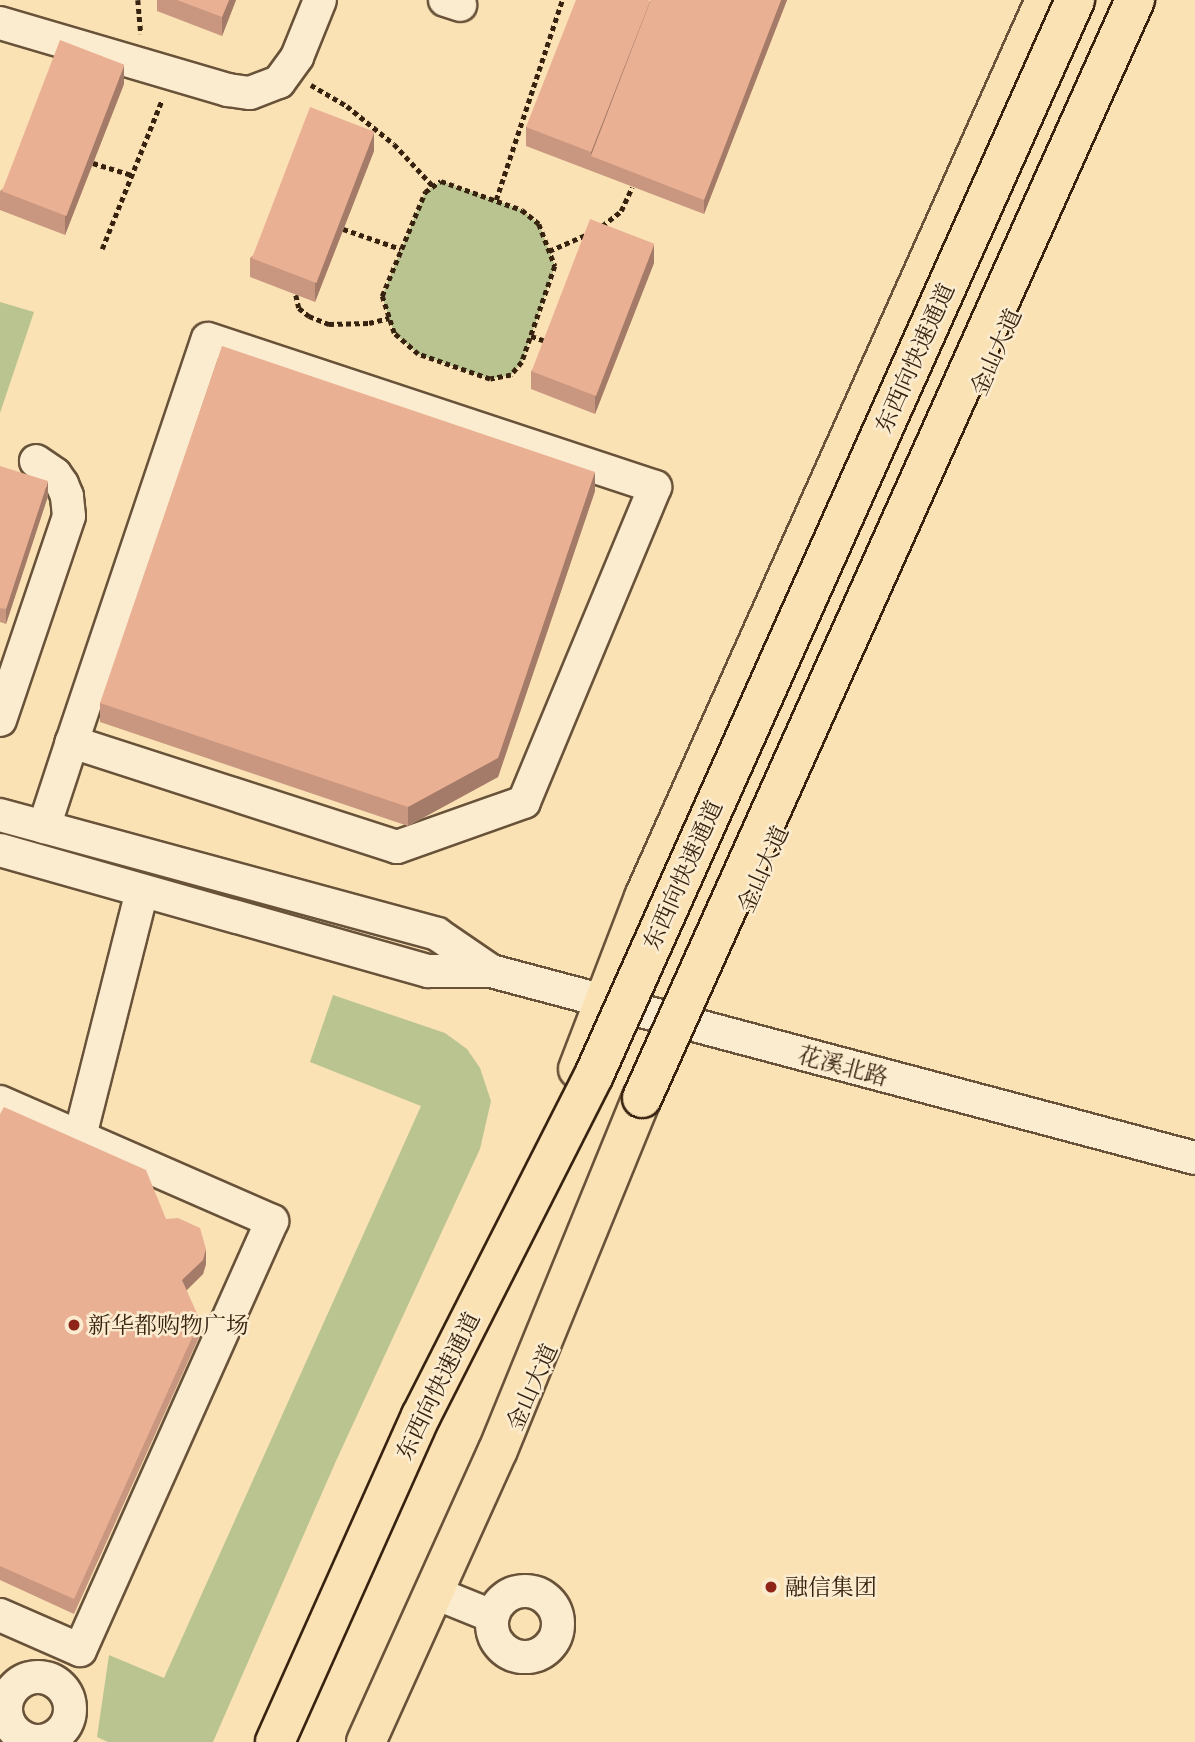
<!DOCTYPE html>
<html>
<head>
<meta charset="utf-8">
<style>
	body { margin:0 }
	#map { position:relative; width:1195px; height:1742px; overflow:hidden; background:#fae2b5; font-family:"Libre Caslon Text","Noto Serif SC",serif }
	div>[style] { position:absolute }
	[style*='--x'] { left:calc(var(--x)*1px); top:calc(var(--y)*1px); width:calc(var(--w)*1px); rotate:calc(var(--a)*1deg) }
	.green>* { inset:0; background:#bac490 }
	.path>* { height:4.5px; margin-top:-2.25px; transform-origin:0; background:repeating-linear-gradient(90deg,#372210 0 5px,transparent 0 8.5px) }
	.roads { filter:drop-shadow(2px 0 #685239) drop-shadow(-2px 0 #685239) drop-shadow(0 2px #685239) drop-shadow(0 -2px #685239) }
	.minor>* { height:32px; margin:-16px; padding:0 16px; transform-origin:16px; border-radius:16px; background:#fceccf }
	.minor>.ring { margin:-16px; padding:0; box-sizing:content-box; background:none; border:32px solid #fceccf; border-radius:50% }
	.major>* { height:38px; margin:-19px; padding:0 19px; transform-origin:19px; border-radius:19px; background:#fae2b5 }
	.highway>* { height:38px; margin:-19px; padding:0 19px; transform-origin:19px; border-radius:19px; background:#fae2b5 }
	.bridges { filter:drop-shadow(2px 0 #372210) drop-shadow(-2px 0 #372210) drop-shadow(0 2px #372210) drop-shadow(0 -2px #372210) }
	.highway-bridge>* { height:38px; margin:-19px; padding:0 19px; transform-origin:19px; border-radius:19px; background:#fae2b5 }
	.wall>* { inset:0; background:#c9977f }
	.shaded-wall>* { inset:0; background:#a47b68; transform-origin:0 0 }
	.building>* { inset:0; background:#eab094; transform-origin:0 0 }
	.dots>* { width:19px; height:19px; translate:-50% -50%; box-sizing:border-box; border:4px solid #fceccf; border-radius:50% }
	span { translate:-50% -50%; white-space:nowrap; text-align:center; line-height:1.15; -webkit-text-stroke:5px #fceccf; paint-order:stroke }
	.street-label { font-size:23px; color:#372210 }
	.poi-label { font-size:23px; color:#372210 }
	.left { translate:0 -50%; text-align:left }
</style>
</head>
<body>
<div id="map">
	<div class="green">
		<i style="clip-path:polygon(441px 181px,522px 210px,539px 224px,555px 266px,522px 362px,511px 375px,490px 379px,418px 354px,394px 333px,382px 296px,425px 192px)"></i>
		<i style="clip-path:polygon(0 302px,34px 312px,0 413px)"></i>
		<i style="clip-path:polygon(333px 995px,445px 1033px,467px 1049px,480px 1068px,491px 1101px,480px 1149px,336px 1461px,213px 1742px,108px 1742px,97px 1737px,109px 1655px,164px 1678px,421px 1106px,310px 1062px)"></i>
	</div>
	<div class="path">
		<i style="--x:138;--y:0;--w:34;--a:85"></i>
		<i style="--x:311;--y:85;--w:42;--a:30.3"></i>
		<i style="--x:347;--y:106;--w:60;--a:39"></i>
		<i style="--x:394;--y:144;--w:57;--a:47.1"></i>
		<i style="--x:93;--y:163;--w:41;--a:17.1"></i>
		<i style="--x:441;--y:181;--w:86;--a:19.7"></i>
		<i style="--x:522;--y:210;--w:22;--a:39"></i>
		<i style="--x:539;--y:224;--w:45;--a:69.1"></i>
		<i style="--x:555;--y:266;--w:102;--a:109"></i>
		<i style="--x:522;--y:362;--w:17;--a:130"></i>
		<i style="--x:511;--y:375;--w:21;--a:169"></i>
		<i style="--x:490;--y:379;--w:76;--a:-160.9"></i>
		<i style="--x:418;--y:354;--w:32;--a:-139"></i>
		<i style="--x:394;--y:333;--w:39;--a:-108"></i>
		<i style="--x:382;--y:296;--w:113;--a:-67.5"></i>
		<i style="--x:425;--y:192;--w:19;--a:-35"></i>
		<i style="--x:496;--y:200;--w:211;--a:-71.7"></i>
		<i style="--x:602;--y:226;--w:24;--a:-38"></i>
		<i style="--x:621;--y:211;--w:26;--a:-65"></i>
		<i style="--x:343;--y:229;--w:61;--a:19"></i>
		<i style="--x:102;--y:249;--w:161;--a:-68.1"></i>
		<i style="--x:549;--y:251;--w:43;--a:-23.6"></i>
		<i style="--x:296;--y:295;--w:13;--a:77"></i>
		<i style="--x:299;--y:308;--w:13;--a:39"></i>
		<i style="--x:309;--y:316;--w:22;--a:22"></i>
		<i style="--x:329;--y:324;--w:40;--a:-1.4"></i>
		<i style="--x:369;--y:323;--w:21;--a:-14"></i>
		<i style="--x:531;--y:336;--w:18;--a:19"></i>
	</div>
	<div class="roads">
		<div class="minor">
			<i style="--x:445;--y:0;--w:16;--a:18"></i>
			<i style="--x:0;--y:23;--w:238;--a:16.4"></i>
			<i style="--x:228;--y:90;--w:22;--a:8"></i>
			<i style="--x:250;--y:93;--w:31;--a:-21"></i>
			<i style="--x:279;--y:82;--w:31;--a:-54"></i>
			<i style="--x:297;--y:57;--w:61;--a:-68"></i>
			<i style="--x:0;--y:720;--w:215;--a:-71.3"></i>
			<i style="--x:69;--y:516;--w:20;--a:-96"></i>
			<i style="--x:67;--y:496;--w:13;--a:-113"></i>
			<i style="--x:62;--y:484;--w:12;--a:-125"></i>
			<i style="--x:55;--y:474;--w:23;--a:-146"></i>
			<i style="--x:0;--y:815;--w:453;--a:15.2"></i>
			<i style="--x:437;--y:934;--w:65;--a:34.4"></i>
			<i style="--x:44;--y:827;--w:89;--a:-71.8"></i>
			<i style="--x:72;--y:742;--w:425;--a:-71.4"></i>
			<i style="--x:208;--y:339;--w:471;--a:18.3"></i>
			<i style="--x:655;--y:487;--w:341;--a:112.6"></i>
			<i style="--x:524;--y:802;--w:135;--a:160.5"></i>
			<i style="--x:397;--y:847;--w:342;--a:-162.1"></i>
			<i style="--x:0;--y:850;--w:445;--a:15.8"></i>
			<i style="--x:428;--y:971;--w:63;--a:0"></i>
			<i style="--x:491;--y:971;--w:728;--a:14.88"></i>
			<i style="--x:0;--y:1102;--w:297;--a:23.6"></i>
			<i style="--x:272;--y:1221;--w:470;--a:114.1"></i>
			<i style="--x:80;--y:1650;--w:87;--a:-156.4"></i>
			<i style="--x:80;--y:1136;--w:253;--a:-75.8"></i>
			<i class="ring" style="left:492px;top:1591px;width:34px;height:34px"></i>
			<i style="--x:440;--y:1595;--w:56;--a:22"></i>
			<i class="ring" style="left:6px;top:1677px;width:32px;height:32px"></i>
		</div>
		<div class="major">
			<i style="--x:578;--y:1069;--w:184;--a:-69"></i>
			<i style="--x:644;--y:897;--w:983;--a:-65.91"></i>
		</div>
		<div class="highway">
			<i style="--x:366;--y:1742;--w:320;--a:-65.7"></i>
			<i style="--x:498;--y:1450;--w:380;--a:-67.8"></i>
		</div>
	</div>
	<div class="bridges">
		<div class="highway-bridge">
			<i style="--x:642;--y:1098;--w:1204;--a:-65.82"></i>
			<i style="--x:275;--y:1742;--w:357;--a:-65.9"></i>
			<i style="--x:421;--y:1416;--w:382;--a:-63.1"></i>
			<i style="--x:594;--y:1075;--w:1178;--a:-65.89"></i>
		</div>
	</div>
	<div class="wall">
		<i style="clip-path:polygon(157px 0,236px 0,222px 36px,157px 11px)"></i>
		<i style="clip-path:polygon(651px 0,787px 0,704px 214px,526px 146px,526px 127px)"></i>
		<i style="clip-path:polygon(124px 84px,65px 235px,0 210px,0 191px)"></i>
		<i style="clip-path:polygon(374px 151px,315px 302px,250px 277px,250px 258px)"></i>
		<i style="clip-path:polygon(654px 263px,595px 414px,531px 389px,531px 371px)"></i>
		<i style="clip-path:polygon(0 466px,48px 496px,6px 624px,0 622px)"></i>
		<i style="clip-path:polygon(595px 491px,498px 777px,408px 826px,100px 722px,100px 703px)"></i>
		<i style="clip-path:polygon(0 1114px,166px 1219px,206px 1264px,203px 1274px,186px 1290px,200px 1335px,74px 1614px,0 1580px)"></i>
	</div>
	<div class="shaded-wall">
		<i style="clip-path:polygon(229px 0,236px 0,222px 36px,222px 17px)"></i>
		<i style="clip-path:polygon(781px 0,787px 0,704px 214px,704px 200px)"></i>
		<i style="clip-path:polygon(650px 1px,591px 156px,591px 171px,591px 152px)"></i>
		<i style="clip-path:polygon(124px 65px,124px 84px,65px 235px,65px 216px)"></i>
		<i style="clip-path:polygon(374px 132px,374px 151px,315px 302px,315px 283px)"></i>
		<i style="clip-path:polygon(654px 244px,654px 263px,595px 414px,595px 396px)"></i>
		<i style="clip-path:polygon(595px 472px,595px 491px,498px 777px,408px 826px,408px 807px)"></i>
		<i style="clip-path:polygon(48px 481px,48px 496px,6px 624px,6px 609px)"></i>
		<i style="clip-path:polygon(206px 1249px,206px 1264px,203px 1274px,182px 1295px,182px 1280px)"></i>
		<i style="left:200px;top:1320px;width:15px;height:306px;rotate:90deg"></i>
	</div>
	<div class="building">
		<i style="clip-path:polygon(177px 0,229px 0,222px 17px)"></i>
		<i style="clip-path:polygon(576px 0,648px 0,650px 1px,591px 152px,526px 127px)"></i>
		<i style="clip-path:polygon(651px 0,781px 0,704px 200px,591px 156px)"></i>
		<i style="left:60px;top:40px;width:69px;height:162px;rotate:21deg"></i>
		<i style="left:310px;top:107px;width:69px;height:162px;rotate:21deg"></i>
		<i style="left:590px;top:219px;width:69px;height:163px;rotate:21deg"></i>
		<i style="clip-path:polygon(222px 346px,595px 472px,498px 758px,408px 807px,100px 703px)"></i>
		<i style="clip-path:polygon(0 466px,48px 481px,6px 609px,0 608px)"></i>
		<i style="clip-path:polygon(4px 1107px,146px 1170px,166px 1219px,178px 1218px,200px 1228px,206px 1249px,203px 1260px,182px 1280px,200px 1320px,74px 1599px,0 1566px,0 1114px)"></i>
	</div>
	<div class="dots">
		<i style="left:74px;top:1325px;background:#8f2418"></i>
		<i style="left:771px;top:1587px;background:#8f2418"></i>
	</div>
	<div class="street-label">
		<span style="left:996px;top:352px;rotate:-66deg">金山大道</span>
		<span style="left:915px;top:358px;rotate:-66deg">东西向快速通道</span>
		<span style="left:763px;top:869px;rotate:-66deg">金山大道</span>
		<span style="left:683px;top:875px;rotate:-66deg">东西向快速通道</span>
		<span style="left:843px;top:1066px;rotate:15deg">花溪北路</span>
		<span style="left:438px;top:1386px;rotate:-64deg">东西向快速通道</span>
		<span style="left:532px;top:1387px;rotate:-66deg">金山大道</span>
	</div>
	<div class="poi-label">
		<span class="left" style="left:88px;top:1325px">新华都购物广场</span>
		<span class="left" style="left:785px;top:1587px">融信集团</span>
	</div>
</div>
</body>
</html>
